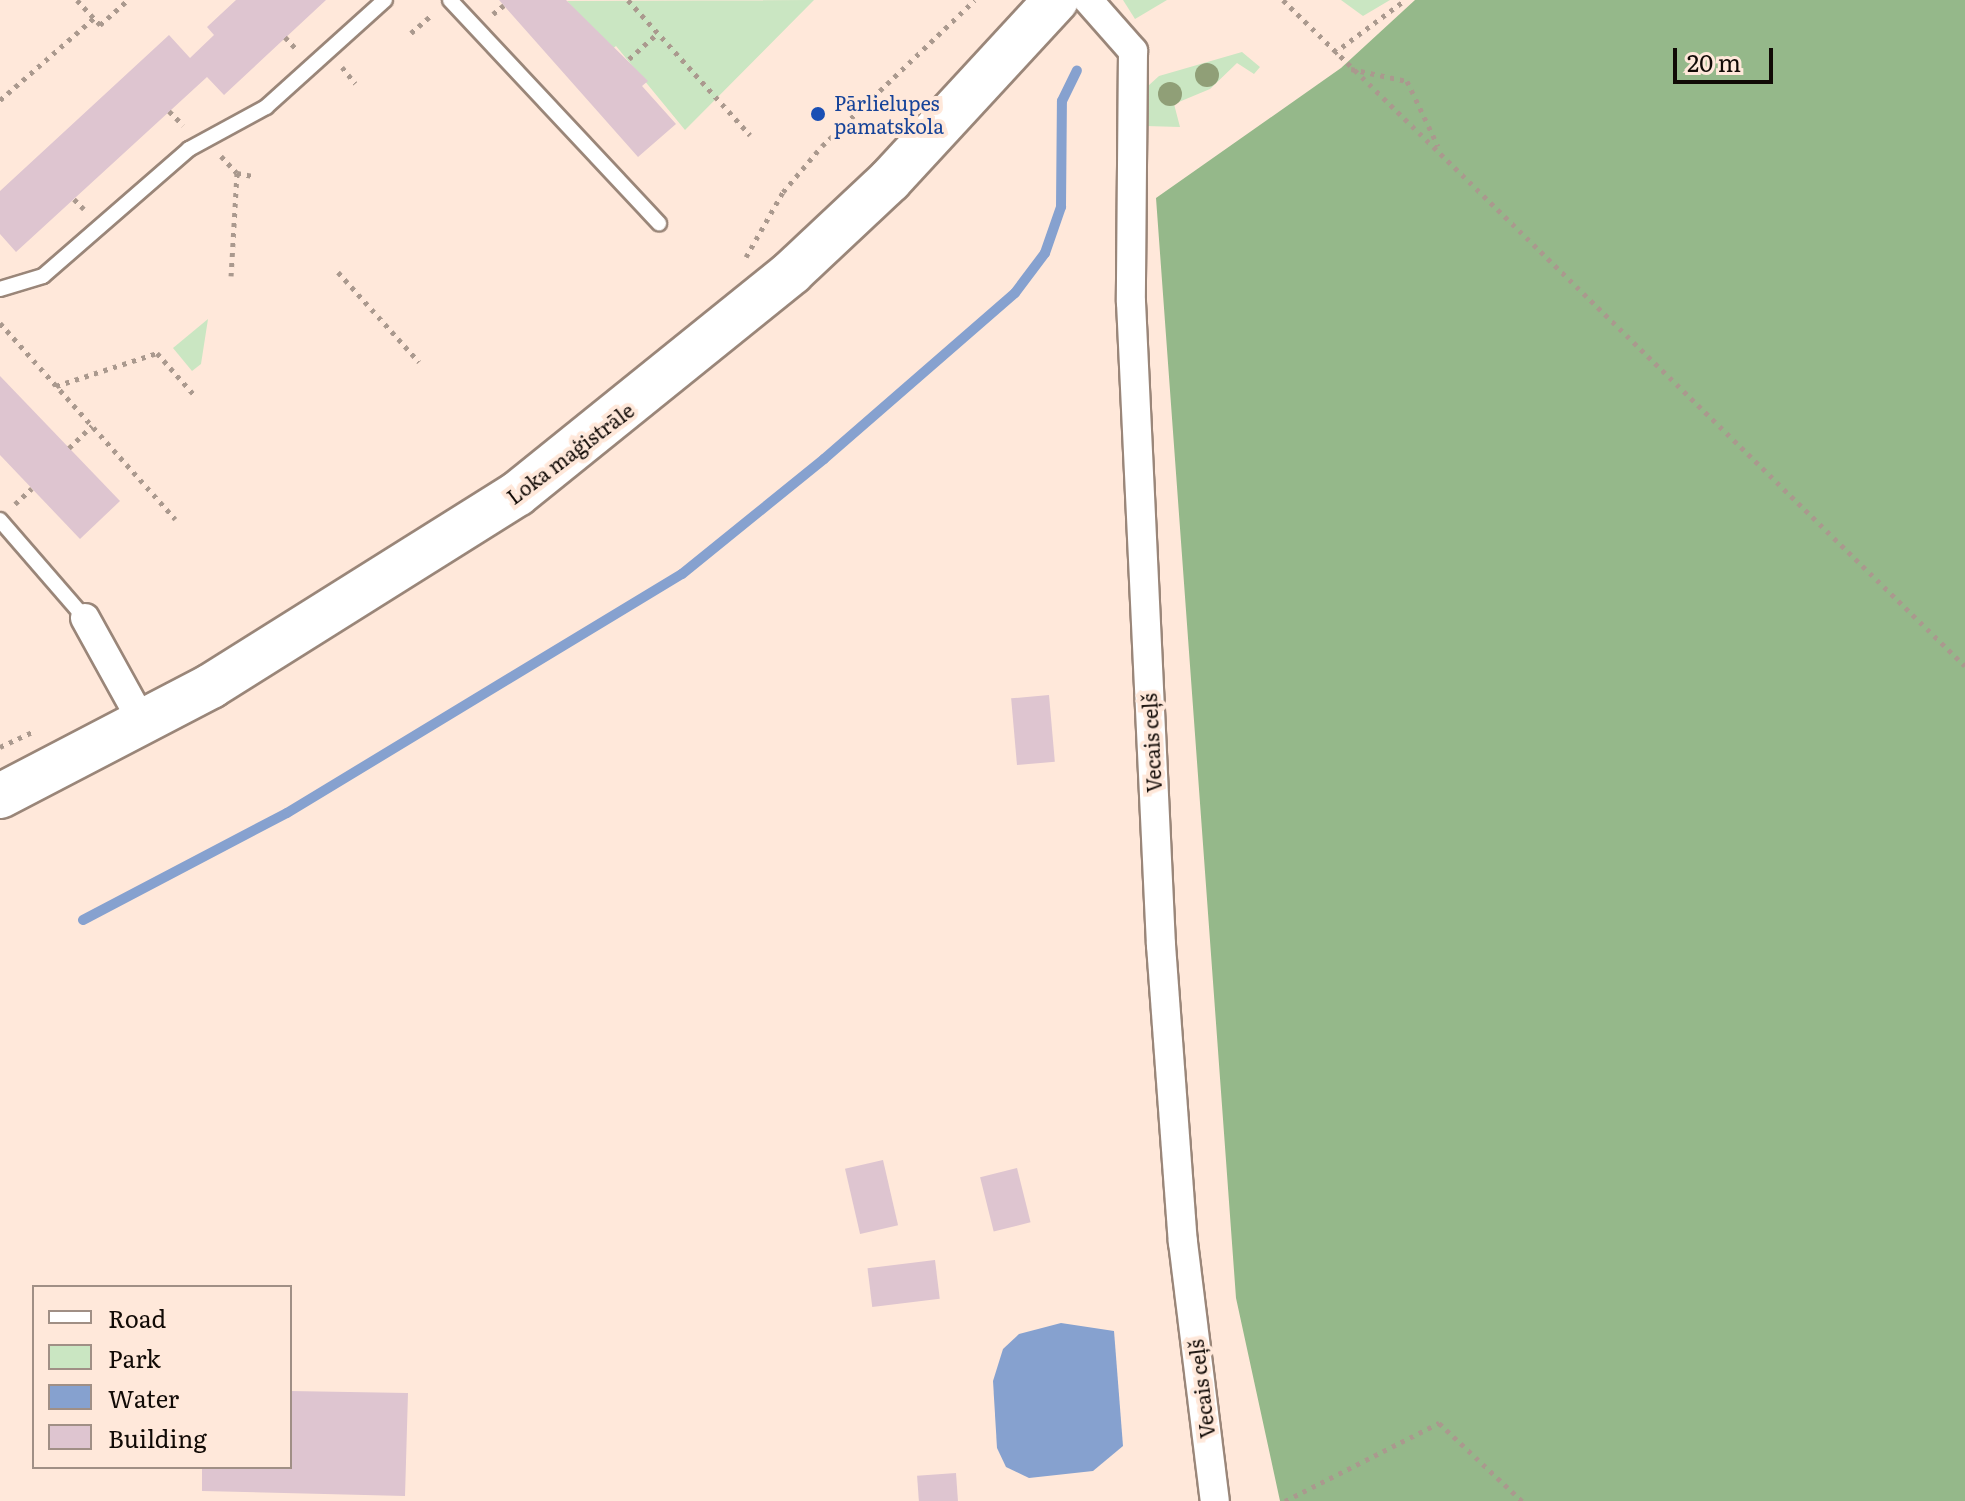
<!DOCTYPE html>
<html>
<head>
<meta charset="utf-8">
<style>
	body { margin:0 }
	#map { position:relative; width:1965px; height:1501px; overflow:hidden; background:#ffe8da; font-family:Literata,serif }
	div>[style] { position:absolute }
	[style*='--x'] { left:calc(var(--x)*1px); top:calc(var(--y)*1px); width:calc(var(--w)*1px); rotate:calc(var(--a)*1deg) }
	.green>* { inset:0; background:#cae6c2 }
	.forest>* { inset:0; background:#95b88a }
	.water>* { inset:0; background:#86a1cf }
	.stream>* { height:10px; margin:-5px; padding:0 5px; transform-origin:5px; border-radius:5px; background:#86a1cf }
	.building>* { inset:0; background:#dec5d0; transform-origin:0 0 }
	.path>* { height:5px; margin-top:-2.5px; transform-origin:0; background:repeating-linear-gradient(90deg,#aa998e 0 4px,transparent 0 10px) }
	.roads { filter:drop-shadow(2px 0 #9a8679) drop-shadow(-2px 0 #9a8679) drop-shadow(0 2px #9a8679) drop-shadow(0 -2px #9a8679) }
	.lane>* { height:14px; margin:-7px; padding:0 7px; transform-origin:7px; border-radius:7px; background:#fff }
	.street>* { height:28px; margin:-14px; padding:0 14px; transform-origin:14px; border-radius:14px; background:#fff }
	.primary>* { height:44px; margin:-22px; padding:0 22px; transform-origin:22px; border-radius:22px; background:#fff }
	.trees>* { width:24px; height:24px; margin:-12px; border-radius:50%; background:#909f77 }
	.dots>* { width:22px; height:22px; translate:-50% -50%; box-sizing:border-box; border:4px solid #ffe8da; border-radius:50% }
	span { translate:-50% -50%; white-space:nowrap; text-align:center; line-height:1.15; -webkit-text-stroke:8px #ffe8da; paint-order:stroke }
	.transit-label { font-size:20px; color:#164399 }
	.left { translate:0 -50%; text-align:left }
	.street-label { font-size:20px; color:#110a06 }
	.legend { position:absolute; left:32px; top:1285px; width:260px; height:184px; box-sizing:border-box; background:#ffe8da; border:2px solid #a08f85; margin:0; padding:10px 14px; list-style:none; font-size:24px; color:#110a06 }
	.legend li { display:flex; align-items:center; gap:16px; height:40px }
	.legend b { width:40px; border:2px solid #a08f85 }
	.scale { position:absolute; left:1673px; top:48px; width:100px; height:36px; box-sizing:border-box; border:4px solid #110a06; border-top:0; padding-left:10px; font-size:24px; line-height:28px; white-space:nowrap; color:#110a06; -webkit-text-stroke:6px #ffe8da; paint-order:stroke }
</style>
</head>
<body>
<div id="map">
	<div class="green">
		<i style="clip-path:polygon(814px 0,685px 130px,616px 46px,611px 50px,567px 1px)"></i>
		<i style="clip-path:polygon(1123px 0,1167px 0,1135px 19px)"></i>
		<i style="clip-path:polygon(1341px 0,1390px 0,1363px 16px)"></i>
		<i style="clip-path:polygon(1242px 52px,1260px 67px,1254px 74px,1237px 63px,1210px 89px,1174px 104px,1180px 127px,1146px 126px,1148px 86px,1159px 76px)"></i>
		<i style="clip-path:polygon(208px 319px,201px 364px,192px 371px,173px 348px)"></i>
	</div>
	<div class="forest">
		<i style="clip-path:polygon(1415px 0,1965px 0,1965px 1501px,1280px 1501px,1236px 1298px,1156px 198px,1341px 68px)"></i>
	</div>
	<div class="water">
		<i style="clip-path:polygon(1061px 1323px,1114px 1331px,1123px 1446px,1093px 1471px,1029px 1478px,1006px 1467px,997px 1448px,993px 1381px,1003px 1349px,1019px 1334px)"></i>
	</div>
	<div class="stream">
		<i style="--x:83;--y:920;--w:230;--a:-27.7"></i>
		<i style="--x:287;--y:813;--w:462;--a:-31.2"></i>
		<i style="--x:682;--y:574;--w:183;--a:-39"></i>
		<i style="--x:824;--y:459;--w:253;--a:-41"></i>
		<i style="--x:1015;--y:293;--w:50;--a:-53.1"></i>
		<i style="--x:1045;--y:253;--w:49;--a:-70.8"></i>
		<i style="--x:1061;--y:207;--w:106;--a:-89.5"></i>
		<i style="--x:1062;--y:101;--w:34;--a:-64"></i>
	</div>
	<div class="building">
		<i style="clip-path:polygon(236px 0,326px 0,224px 95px,207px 77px,16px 252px,0 234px,0 191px,169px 35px,190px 58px,214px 35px,207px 27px)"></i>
		<i style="clip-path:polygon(499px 0,566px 0,648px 81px,642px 86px,676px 124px,638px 157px)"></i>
		<i style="clip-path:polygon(0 376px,120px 501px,80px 539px,0 455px)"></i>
		<i style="left:1049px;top:695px;width:67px;height:38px;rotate:85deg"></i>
		<i style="left:883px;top:1160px;width:67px;height:39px;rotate:77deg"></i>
		<i style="left:1017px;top:1168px;width:56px;height:38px;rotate:76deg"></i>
		<i style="left:935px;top:1260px;width:39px;height:68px;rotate:83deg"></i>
		<i style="clip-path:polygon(290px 1391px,408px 1393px,405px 1496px,202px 1491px,202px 1467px,290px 1467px)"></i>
		<i style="left:956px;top:1473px;width:28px;height:39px;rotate:86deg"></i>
	</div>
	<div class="path">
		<i style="--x:77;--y:0;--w:34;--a:47"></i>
		<i style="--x:100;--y:25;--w:38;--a:-42"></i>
		<i style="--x:628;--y:0;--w:182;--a:47.9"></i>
		<i style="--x:1283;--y:0;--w:953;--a:44.32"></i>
		<i style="--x:493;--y:14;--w:14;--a:-39"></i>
		<i style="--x:411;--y:33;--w:29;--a:-41"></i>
		<i style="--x:285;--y:37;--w:19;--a:47"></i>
		<i style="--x:1334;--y:53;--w:89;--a:-36.7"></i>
		<i style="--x:629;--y:59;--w:39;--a:-42"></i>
		<i style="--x:342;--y:67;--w:21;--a:51"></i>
		<i style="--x:1351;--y:69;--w:57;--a:12.1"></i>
		<i style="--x:1407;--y:81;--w:72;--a:64.5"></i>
		<i style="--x:0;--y:100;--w:125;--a:-41.1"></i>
		<i style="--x:169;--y:111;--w:20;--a:45"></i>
		<i style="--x:221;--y:156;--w:23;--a:47"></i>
		<i style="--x:237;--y:173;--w:103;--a:93.3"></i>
		<i style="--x:237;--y:173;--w:16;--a:11"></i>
		<i style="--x:74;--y:199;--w:14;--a:45"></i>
		<i style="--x:746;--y:257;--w:75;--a:-60.4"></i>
		<i style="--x:783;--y:192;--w:60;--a:-49.7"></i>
		<i style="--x:822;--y:146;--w:211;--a:-43.7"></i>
		<i style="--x:338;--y:272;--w:121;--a:48"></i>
		<i style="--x:0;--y:323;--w:263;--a:48.2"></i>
		<i style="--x:56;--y:386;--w:106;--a:-18.1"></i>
		<i style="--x:157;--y:353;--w:59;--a:48.4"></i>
		<i style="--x:69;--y:448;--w:32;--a:-44"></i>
		<i style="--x:15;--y:504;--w:23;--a:-43"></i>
		<i style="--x:0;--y:747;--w:35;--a:-25"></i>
		<i style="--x:1285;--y:1501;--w:173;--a:-26.9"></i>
		<i style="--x:1439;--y:1423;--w:114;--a:43.2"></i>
	</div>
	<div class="roads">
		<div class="lane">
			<i style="--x:450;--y:0;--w:306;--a:46.9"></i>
			<i style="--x:0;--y:289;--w:45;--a:-16.8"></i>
			<i style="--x:43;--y:276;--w:194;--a:-41"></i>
			<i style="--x:189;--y:149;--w:88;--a:-28.6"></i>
			<i style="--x:266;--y:107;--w:160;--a:-42"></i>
			<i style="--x:0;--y:520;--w:130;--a:49.1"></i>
		</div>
		<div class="street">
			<i style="--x:1088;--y:0;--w:68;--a:48.6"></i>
			<i style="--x:1133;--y:51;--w:251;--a:90.5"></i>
			<i style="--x:1131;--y:302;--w:644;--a:87.33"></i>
			<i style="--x:1161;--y:945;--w:298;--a:85.8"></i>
			<i style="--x:1183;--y:1242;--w:261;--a:83"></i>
			<i style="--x:85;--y:618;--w:120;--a:61.1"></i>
		</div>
		<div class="primary">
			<i style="--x:0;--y:796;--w:238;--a:-27.5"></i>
			<i style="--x:211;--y:686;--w:361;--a:-32.1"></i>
			<i style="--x:517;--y:494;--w:353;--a:-38.9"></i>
			<i style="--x:792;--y:272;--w:134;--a:-43.2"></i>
			<i style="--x:890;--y:180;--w:245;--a:-47.3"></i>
		</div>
	</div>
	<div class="trees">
		<i style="left:1207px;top:75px"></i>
		<i style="left:1170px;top:94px"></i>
	</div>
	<div class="dots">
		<i style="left:818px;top:114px;background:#1a4fb4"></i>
	</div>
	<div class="transit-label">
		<span class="left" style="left:834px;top:114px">Pārlielupes<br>pamatskola</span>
	</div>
	<div class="street-label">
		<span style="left:570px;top:453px;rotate:-37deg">Loka maģistrāle</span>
		<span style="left:1151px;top:743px;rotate:-93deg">Vecais ceļš</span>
		<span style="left:1201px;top:1389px;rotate:-97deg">Vecais ceļš</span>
	</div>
	<ul class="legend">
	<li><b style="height:10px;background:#fff"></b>Road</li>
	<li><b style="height:22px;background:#cae6c2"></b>Park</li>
	<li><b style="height:22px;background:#86a1cf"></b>Water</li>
	<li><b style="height:22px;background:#dec5d0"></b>Building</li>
	</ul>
	<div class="scale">20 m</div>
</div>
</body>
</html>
